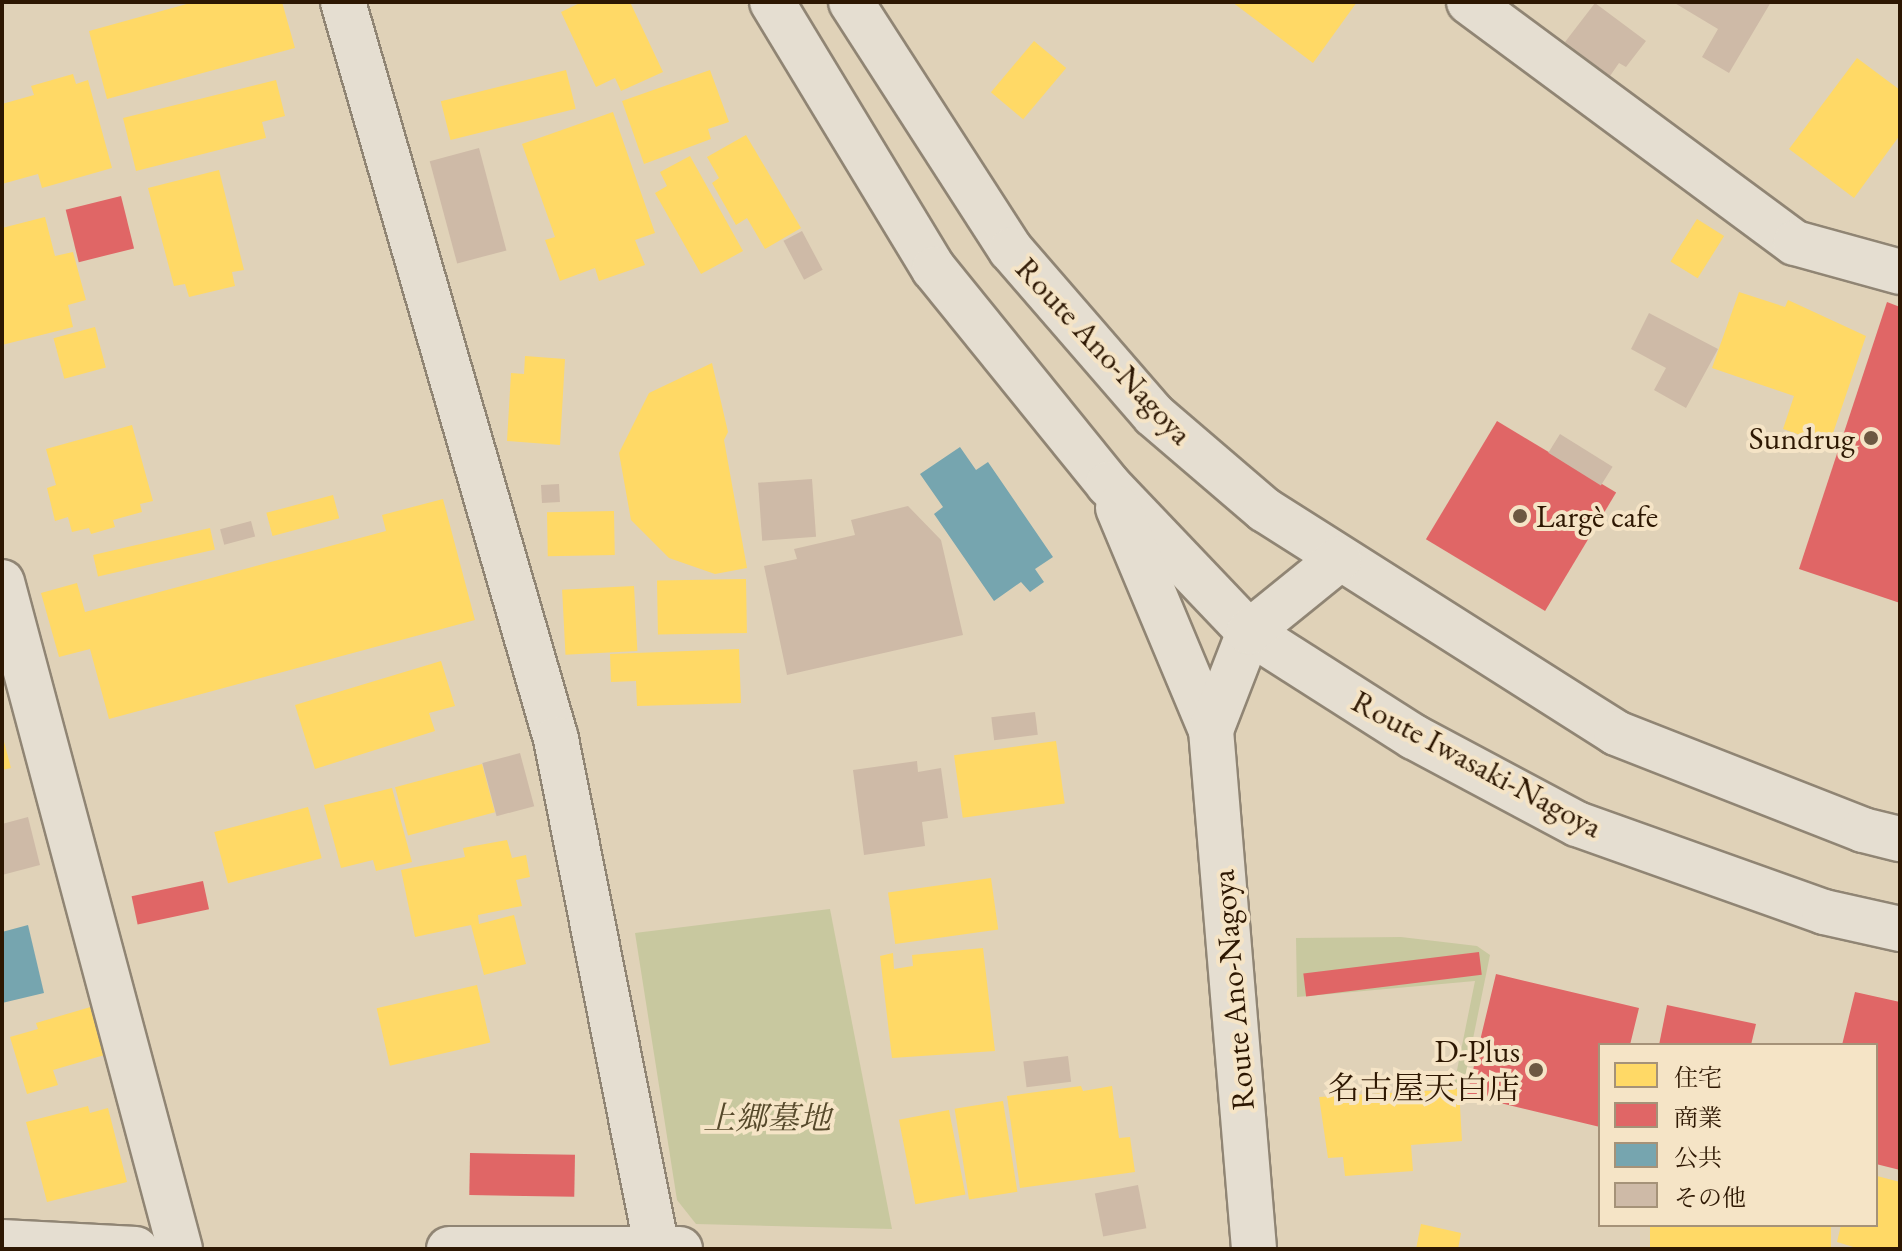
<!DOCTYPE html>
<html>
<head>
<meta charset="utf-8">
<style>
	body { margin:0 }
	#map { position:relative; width:1902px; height:1251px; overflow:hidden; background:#e0d2b8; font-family:"EB Garamond","Noto Serif JP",serif }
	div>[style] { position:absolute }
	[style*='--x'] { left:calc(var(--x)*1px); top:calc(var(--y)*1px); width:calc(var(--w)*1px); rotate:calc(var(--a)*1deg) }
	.green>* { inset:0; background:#c8c89f }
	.homes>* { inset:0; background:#ffd966; transform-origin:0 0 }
	.shops>* { inset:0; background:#e06666; transform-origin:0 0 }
	.public>* { inset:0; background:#76a5af }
	.building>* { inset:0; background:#cebaa7; transform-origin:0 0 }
	.roads { filter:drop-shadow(2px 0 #908574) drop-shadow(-2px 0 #908574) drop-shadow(0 2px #908574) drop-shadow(0 -2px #908574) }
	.minor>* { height:44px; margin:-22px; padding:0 22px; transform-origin:22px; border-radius:22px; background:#e5ded1 }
	.secondary>* { height:44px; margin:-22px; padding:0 22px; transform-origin:22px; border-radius:22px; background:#e5ded1 }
	.dots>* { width:22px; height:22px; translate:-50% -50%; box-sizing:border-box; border:4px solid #f5e4c6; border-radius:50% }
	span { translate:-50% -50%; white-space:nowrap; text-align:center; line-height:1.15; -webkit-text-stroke:8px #f5e4c6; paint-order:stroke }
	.street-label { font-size:32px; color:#2d1702 }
	.poi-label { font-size:32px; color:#2d1702 }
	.right { translate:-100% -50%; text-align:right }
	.left { translate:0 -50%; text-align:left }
	.park-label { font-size:32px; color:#56492b; font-style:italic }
	.frame { position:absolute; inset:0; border:4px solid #2d1702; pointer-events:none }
	.legend { position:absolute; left:1598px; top:1043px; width:280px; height:184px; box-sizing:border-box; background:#f5e4c6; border:2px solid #a59278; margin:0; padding:10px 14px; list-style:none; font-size:24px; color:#2d1702 }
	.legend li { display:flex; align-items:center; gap:16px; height:40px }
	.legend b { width:40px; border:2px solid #a59278 }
</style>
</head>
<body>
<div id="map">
	<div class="green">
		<i style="clip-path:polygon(830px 909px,892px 1229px,696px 1224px,677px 1200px,635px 933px)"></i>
		<i style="clip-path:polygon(1401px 937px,1477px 946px,1490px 955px,1463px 1088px,1453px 1090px,1475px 981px,1297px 997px,1296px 938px)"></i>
	</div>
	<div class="homes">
		<i style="clip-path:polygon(194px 2px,282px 2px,295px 48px,107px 99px,89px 31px)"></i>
		<i style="clip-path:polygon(582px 2px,630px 2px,663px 72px,621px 91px,615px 78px,596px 87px,561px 12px)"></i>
		<i style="clip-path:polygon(1232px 2px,1357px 2px,1313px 63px)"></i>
		<i style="left:1034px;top:41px;width:42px;height:67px;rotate:40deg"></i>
		<i style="clip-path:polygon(1857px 58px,1900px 90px,1900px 135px,1854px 198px,1789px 149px)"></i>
		<i style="left:566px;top:70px;width:40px;height:129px;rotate:76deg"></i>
		<i style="clip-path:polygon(710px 70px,729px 122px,708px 129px,711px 139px,644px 164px,622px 101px)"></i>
		<i style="clip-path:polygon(73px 74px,76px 84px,88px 80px,112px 168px,42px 188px,38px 174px,2px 184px,2px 104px,34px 95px,31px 86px)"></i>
		<i style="clip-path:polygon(276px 80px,285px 116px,262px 122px,266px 138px,136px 171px,123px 118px)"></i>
		<i style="clip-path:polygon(613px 112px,655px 233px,635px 240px,645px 265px,599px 281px,595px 268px,560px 281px,545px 240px,555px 237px,522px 144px)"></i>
		<i style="clip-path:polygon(746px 135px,801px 228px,765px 249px,747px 218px,736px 225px,712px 183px,719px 178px,707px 157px)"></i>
		<i style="clip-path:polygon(690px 156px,743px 251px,701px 274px,655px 193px,667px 186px,660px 172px)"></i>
		<i style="clip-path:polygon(219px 170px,244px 270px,232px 272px,235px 286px,189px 297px,185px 284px,174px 286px,148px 188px)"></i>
		<i style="clip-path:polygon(45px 217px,55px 256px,73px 252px,86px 300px,68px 305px,73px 327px,2px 345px,2px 228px)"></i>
		<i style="left:1697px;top:219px;width:32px;height:50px;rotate:32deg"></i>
		<i style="clip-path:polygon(1739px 292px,1785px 307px,1788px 300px,1866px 336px,1829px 445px,1783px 429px,1794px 396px,1712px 368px)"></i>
		<i style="left:95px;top:327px;width:42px;height:43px;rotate:75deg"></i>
		<i style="clip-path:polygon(525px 356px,565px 359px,560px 445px,507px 441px,511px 373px,524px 374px)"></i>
		<i style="clip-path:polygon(712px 363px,728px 432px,724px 440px,747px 568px,715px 574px,669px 558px,631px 520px,619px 453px,649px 393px)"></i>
		<i style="clip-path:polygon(132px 425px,153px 501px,140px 504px,142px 512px,113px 520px,115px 527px,91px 534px,89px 528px,72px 532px,68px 517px,55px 521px,47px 488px,56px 485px,46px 449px)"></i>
		<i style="left:333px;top:495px;width:24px;height:69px;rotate:75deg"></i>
		<i style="clip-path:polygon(443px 499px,475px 620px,109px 719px,90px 649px,59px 657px,41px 593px,77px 583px,85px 612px,386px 531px,382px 515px)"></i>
		<i style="left:614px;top:511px;width:44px;height:67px;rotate:89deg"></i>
		<i style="left:210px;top:528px;width:22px;height:120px;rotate:77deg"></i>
		<i style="left:746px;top:579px;width:54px;height:89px;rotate:89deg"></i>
		<i style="left:634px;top:586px;width:65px;height:72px;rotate:87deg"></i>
		<i style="clip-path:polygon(739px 649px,741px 703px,637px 706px,636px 681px,611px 682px,610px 654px)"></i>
		<i style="clip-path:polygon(441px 661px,455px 706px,429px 713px,435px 731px,315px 769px,295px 705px)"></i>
		<i style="clip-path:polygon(2px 734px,11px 768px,2px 770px)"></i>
		<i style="left:1056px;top:741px;width:63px;height:103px;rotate:82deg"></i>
		<i style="left:482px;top:764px;width:50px;height:90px;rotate:75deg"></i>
		<i style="clip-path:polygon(392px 788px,412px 862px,376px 871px,373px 860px,341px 868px,324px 805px)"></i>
		<i style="left:308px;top:807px;width:53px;height:97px;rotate:75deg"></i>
		<i style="clip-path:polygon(507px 840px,512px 858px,526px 855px,530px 877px,516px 880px,522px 906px,478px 915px,479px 924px,514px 915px,526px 964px,484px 975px,471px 925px,415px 937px,401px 870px,465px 857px,463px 848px)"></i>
		<i style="left:991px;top:878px;width:52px;height:104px;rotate:82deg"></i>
		<i style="clip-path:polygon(983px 948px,995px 1051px,892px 1058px,880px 956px,893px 953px,894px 969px,913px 966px,912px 955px)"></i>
		<i style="left:477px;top:985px;width:59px;height:103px;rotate:77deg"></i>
		<i style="clip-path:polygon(94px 1006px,108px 1054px,53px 1070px,58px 1085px,27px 1094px,10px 1037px,38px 1029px,36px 1023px)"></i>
		<i style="clip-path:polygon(1081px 1086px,1083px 1091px,1112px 1086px,1119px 1138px,1130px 1137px,1135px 1172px,1020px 1188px,1007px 1096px)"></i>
		<i style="clip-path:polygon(1459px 1089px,1462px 1141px,1411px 1145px,1413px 1171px,1345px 1176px,1343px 1157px,1328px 1158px,1319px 1097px)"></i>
		<i style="left:1003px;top:1101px;width:92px;height:49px;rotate:81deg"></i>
		<i style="clip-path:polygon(88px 1106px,90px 1113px,108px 1108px,127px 1182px,47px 1202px,26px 1122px)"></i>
		<i style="left:949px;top:1110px;width:86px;height:51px;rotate:79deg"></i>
		<i style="clip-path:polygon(1877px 1176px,1900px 1182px,1900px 1249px,1860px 1249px,1837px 1242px,1841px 1225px,1876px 1225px)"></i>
		<i style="clip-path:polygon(1421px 1224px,1461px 1233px,1458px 1249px,1416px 1249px)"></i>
		<i style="left:1650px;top:1225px;width:181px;height:25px"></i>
	</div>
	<div class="shops">
		<i style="left:121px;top:196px;width:54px;height:57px;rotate:76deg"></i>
		<i style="clip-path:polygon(1887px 302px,1900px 307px,1900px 603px,1799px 569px)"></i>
		<i style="left:1497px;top:421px;width:139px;height:138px;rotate:31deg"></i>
		<i style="left:203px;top:881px;width:29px;height:73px;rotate:78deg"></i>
		<i style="left:1479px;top:952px;width:23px;height:177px;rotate:83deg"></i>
		<i style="clip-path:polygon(1496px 974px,1639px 1008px,1630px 1045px,1600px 1045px,1600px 1127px,1467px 1095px)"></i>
		<i style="clip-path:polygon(1855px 992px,1900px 1002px,1900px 1170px,1876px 1164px,1876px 1045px,1842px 1045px)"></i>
		<i style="clip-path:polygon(1667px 1005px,1756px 1024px,1751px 1045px,1659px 1045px)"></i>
		<i style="left:470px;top:1153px;width:105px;height:42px;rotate:1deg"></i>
	</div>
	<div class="public">
		<i style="clip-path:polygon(960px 447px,976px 470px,988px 462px,1053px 557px,1035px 569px,1044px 582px,1030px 592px,1021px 582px,994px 601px,934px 514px,943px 507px,920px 474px)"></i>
		<i style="clip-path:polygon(28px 925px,44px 993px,2px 1003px,2px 932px)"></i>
	</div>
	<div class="building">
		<i style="clip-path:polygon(1673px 2px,1771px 2px,1729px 73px,1702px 57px,1718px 29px)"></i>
		<i style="clip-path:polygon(1595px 3px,1646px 41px,1626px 67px,1619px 63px,1610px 76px,1565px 42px)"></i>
		<i style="left:479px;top:148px;width:106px;height:51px;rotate:75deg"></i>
		<i style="left:802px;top:231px;width:44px;height:21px;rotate:62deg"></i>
		<i style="clip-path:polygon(1649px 313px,1718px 349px,1686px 408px,1654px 390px,1666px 368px,1631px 349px)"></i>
		<i style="left:1560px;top:434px;width:62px;height:22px;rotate:32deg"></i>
		<i style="left:812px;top:479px;width:58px;height:54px;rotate:86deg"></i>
		<i style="left:559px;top:484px;width:18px;height:18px;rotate:87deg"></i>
		<i style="clip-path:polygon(908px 506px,941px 540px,963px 635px,787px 675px,764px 566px,797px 559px,794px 549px,855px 535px,851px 520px)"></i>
		<i style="left:251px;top:521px;width:16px;height:32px;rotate:75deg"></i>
		<i style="left:1035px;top:712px;width:23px;height:44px;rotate:83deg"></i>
		<i style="left:520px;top:753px;width:55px;height:39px;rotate:75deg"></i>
		<i style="clip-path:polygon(917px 761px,918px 772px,941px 768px,948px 818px,922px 822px,925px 846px,864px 855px,853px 770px)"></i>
		<i style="clip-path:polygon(28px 817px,40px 865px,2px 875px,2px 824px)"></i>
		<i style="left:1068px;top:1056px;width:26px;height:45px;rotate:83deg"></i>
		<i style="left:1138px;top:1185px;width:44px;height:44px;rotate:79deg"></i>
	</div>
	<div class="roads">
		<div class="minor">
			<i style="--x:343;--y:2;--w:767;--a:73.88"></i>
			<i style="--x:556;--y:739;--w:520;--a:78.8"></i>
			<i style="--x:1469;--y:2;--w:405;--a:36.5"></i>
			<i style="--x:1795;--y:243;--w:109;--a:15.4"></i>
			<i style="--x:2;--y:582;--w:690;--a:75.06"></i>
			<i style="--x:2;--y:1242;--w:134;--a:3"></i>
			<i style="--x:449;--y:1249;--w:231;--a:0"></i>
		</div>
		<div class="secondary">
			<i style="--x:772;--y:2;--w:312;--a:58.8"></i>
			<i style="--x:934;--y:269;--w:277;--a:51"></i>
			<i style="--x:1108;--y:484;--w:204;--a:46.4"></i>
			<i style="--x:1249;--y:632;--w:196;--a:32.5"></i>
			<i style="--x:1414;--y:737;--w:185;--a:28.1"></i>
			<i style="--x:1577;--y:824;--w:262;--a:19.6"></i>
			<i style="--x:1824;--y:912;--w:78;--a:12.6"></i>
			<i style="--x:851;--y:2;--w:295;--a:57.2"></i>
			<i style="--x:1011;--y:250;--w:218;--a:49.1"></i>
			<i style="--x:1154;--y:415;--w:146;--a:40.6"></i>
			<i style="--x:1265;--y:510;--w:416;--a:32.4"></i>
			<i style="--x:1616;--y:733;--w:265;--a:21.4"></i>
			<i style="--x:1863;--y:830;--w:38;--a:14"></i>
			<i style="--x:1118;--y:508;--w:241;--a:67.3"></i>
			<i style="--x:1211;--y:730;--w:521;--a:85.26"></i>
			<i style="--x:1211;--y:730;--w:105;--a:-68.8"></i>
			<i style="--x:1249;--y:632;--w:116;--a:-39"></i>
		</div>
	</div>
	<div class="dots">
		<i style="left:1871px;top:438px;background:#6c5842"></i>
		<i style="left:1520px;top:516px;background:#6c5842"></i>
		<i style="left:1536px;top:1070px;background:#6c5842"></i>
	</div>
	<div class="street-label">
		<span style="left:1104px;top:351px;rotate:47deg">Route Ano-Nagoya</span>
		<span style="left:1477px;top:764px;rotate:28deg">Route Iwasaki-Nagoya</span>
		<span style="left:1233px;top:990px;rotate:-95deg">Route Ano-Nagoya</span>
	</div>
	<div class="poi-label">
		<span class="right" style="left:1855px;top:438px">Sundrug</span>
		<span class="left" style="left:1536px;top:516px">Largè cafe</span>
		<span class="right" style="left:1520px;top:1070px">D-Plus<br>名古屋天白店</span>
	</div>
	<div class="park-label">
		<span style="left:767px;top:1118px">上郷墓地</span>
	</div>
	<div class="frame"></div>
	<ul class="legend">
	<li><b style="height:22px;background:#ffd966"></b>住宅</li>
	<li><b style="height:22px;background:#e06666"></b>商業</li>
	<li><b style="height:22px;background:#76a5af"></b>公共</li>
	<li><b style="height:22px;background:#cebaa7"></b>その他</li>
	</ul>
</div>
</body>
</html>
